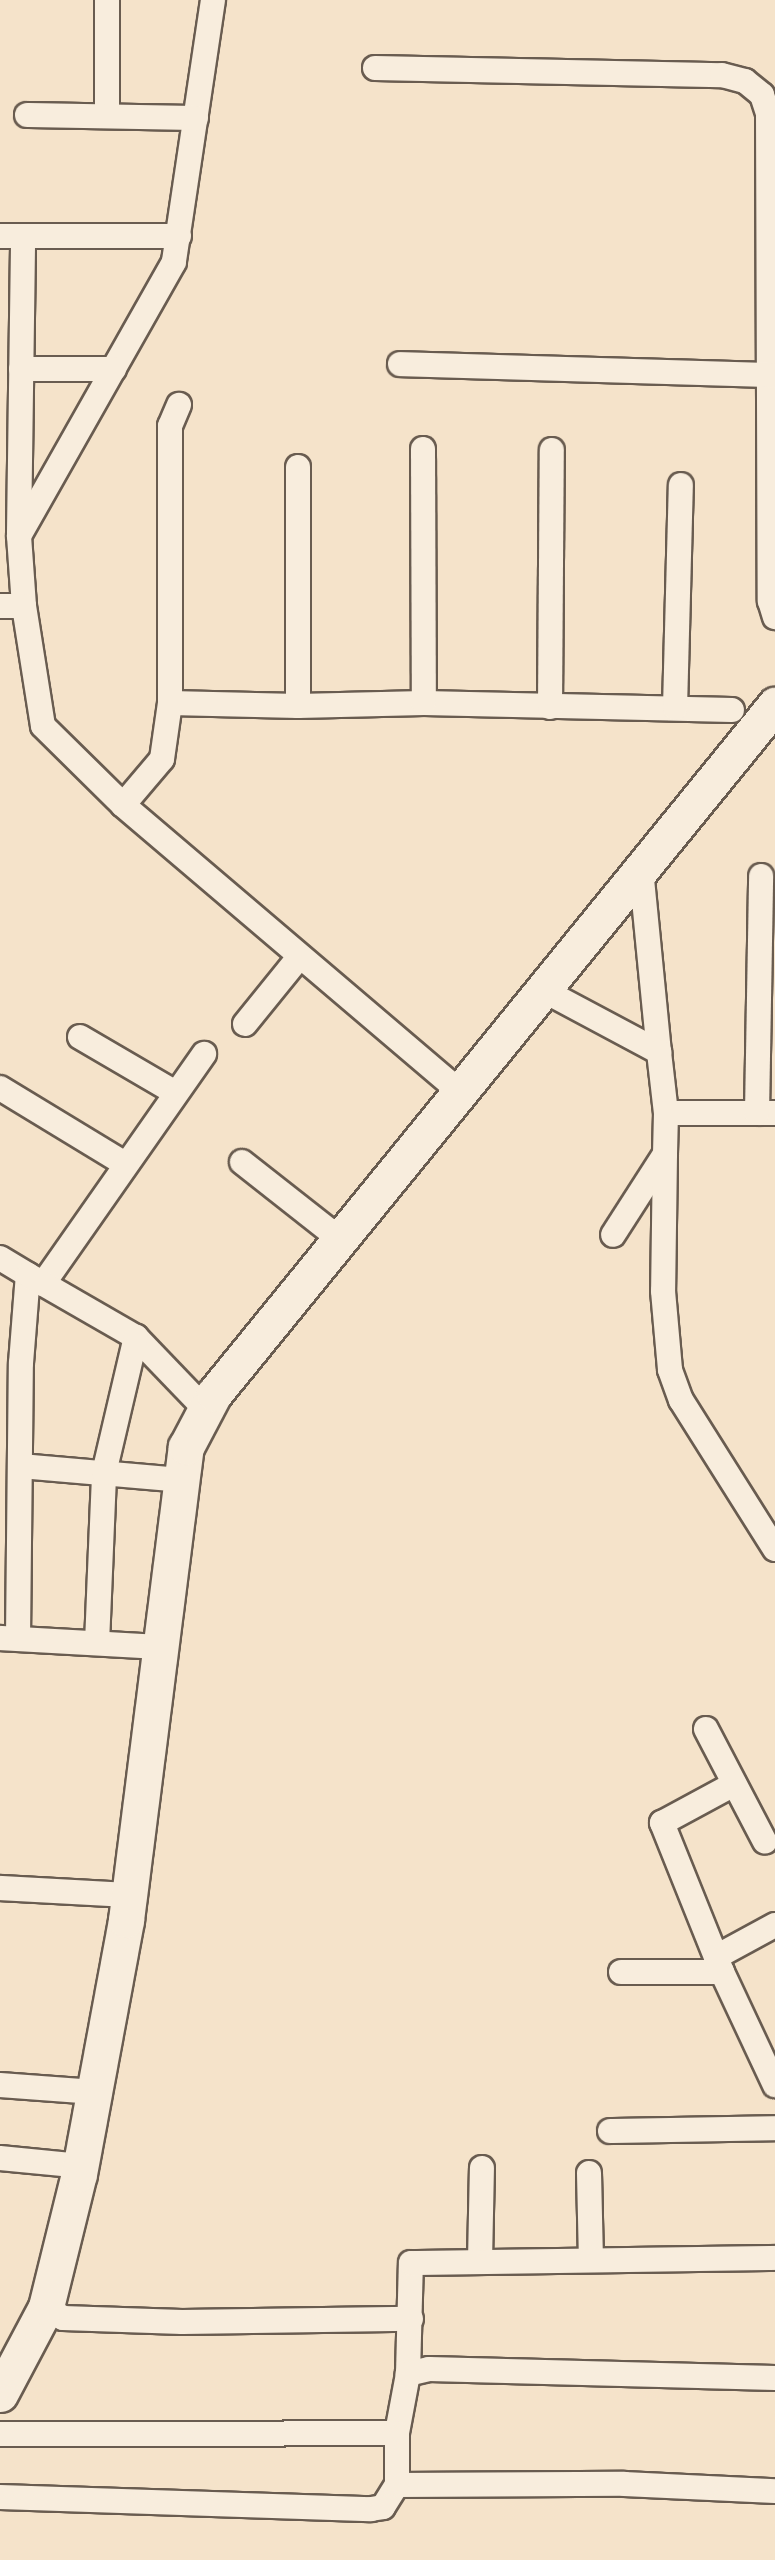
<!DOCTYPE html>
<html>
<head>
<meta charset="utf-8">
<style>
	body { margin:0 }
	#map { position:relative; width:775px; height:2560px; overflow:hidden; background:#f5e3ca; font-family:"IM FELL DW Pica",serif }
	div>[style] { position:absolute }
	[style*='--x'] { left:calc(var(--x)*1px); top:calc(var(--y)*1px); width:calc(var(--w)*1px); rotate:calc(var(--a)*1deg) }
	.roads { filter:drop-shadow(2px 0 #695c50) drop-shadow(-2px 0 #695c50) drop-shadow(0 2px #695c50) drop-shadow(0 -2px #695c50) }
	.street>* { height:24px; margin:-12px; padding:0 12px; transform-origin:12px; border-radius:12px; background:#f8eddd }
	.secondary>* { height:35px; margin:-17.5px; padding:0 17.5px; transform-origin:17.5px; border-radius:17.5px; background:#f8eddd }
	span { translate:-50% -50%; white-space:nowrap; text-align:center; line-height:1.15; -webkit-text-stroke:5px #f8eddd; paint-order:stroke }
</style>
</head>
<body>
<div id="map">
	<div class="roads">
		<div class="street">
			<i style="--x:107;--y:0;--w:116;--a:90"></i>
			<i style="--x:213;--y:0;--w:265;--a:98.5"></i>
			<i style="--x:174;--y:262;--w:315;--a:119.5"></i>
			<i style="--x:19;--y:536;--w:70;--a:85.9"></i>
			<i style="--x:24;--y:606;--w:121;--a:81"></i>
			<i style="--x:43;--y:726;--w:112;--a:44.6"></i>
			<i style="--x:123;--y:805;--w:60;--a:-49.7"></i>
			<i style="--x:162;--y:759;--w:57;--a:-81.9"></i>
			<i style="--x:170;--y:703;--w:128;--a:1.3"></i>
			<i style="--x:298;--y:706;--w:126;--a:-1.4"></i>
			<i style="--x:424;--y:703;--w:308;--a:1.3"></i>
			<i style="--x:375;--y:68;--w:347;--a:1.2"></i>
			<i style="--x:722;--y:75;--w:24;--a:15"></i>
			<i style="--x:745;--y:81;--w:22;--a:39"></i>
			<i style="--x:762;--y:95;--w:19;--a:72"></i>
			<i style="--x:768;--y:113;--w:488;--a:89.8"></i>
			<i style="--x:770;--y:601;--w:17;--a:73"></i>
			<i style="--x:27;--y:115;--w:169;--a:1"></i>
			<i style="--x:0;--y:236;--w:179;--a:0"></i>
			<i style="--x:400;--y:364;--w:373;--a:1.7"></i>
			<i style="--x:21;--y:369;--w:93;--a:0"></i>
			<i style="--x:423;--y:449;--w:254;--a:89.8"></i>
			<i style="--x:19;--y:533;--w:297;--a:-89.2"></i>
			<i style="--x:0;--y:606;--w:24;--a:0"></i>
			<i style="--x:170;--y:703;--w:277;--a:-90"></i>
			<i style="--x:170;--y:426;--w:23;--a:-67"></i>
			<i style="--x:298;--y:706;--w:239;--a:-90"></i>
			<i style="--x:550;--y:707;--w:257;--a:-89.6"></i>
			<i style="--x:675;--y:708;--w:223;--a:-88.5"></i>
			<i style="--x:123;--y:805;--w:443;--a:40.4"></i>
			<i style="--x:641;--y:869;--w:184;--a:84.4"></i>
			<i style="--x:543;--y:990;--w:132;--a:28.1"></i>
			<i style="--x:659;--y:1052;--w:61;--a:83.5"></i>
			<i style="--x:666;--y:1113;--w:41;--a:91.4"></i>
			<i style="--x:665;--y:1154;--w:96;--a:122.7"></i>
			<i style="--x:245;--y:1024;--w:87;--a:-51"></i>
			<i style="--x:80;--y:1037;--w:111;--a:30.3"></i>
			<i style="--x:0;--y:1088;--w:146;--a:31.3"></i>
			<i style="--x:666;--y:1113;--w:109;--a:0"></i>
			<i style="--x:757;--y:1113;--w:237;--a:-89"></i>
			<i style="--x:665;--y:1154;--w:137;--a:90.8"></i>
			<i style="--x:663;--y:1291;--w:79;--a:84.9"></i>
			<i style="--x:670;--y:1370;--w:32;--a:70"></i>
			<i style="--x:681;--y:1400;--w:176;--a:57.8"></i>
			<i style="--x:242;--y:1162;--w:125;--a:38.2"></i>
			<i style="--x:0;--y:1258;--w:33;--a:31"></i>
			<i style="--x:43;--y:1284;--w:281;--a:-55"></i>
			<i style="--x:21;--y:1466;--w:162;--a:5"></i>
			<i style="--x:0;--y:1638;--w:161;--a:3.2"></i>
			<i style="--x:18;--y:1638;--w:275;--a:-89.4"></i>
			<i style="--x:21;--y:1363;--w:88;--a:-85.5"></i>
			<i style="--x:28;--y:1275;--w:125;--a:29.9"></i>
			<i style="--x:136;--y:1337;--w:101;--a:46.2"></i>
			<i style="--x:97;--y:1643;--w:170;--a:-87.6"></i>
			<i style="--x:104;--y:1473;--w:140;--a:-76.8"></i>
			<i style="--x:706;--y:1729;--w:127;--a:62.4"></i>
			<i style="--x:0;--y:1888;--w:130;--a:3.1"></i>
			<i style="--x:716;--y:1957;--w:67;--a:-28.5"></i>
			<i style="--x:621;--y:1972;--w:101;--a:0"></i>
			<i style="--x:722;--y:1972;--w:125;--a:64.9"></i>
			<i style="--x:722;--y:1972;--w:161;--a:-111.9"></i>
			<i style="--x:662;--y:1823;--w:82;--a:-28.4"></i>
			<i style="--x:0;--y:2085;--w:95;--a:4.2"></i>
			<i style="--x:610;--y:2131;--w:165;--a:-1"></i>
			<i style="--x:0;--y:2158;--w:81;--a:5.6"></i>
			<i style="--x:589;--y:2173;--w:85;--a:88.7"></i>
			<i style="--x:480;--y:2261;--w:93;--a:-88.8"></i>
			<i style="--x:46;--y:2307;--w:20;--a:33"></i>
			<i style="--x:63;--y:2318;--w:119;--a:1.9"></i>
			<i style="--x:182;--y:2322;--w:229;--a:-0.8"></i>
			<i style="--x:408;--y:2374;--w:111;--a:-88.5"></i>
			<i style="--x:411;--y:2263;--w:364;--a:-0.8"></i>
			<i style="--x:775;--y:2378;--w:346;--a:-178.5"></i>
			<i style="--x:429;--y:2369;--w:22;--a:167"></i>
			<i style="--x:408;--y:2374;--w:60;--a:100.6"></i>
			<i style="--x:397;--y:2433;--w:52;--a:90"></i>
			<i style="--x:397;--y:2485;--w:227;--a:-0.3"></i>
			<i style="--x:624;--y:2484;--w:151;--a:2.7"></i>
			<i style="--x:0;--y:2434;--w:397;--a:-0.1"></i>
			<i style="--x:0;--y:2497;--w:371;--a:1.9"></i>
			<i style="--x:371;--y:2509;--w:12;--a:-9"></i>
			<i style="--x:383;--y:2507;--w:26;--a:-58"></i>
		</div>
		<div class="secondary">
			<i style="--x:0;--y:2394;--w:98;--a:-62.1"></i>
			<i style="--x:46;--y:2307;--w:137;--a:-76.1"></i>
			<i style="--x:79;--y:2174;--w:258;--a:-79.5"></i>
			<i style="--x:126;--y:1920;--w:477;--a:-82.8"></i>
			<i style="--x:186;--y:1447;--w:60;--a:-62.2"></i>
			<i style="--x:214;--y:1394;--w:889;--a:-50.85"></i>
		</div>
	</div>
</div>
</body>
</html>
